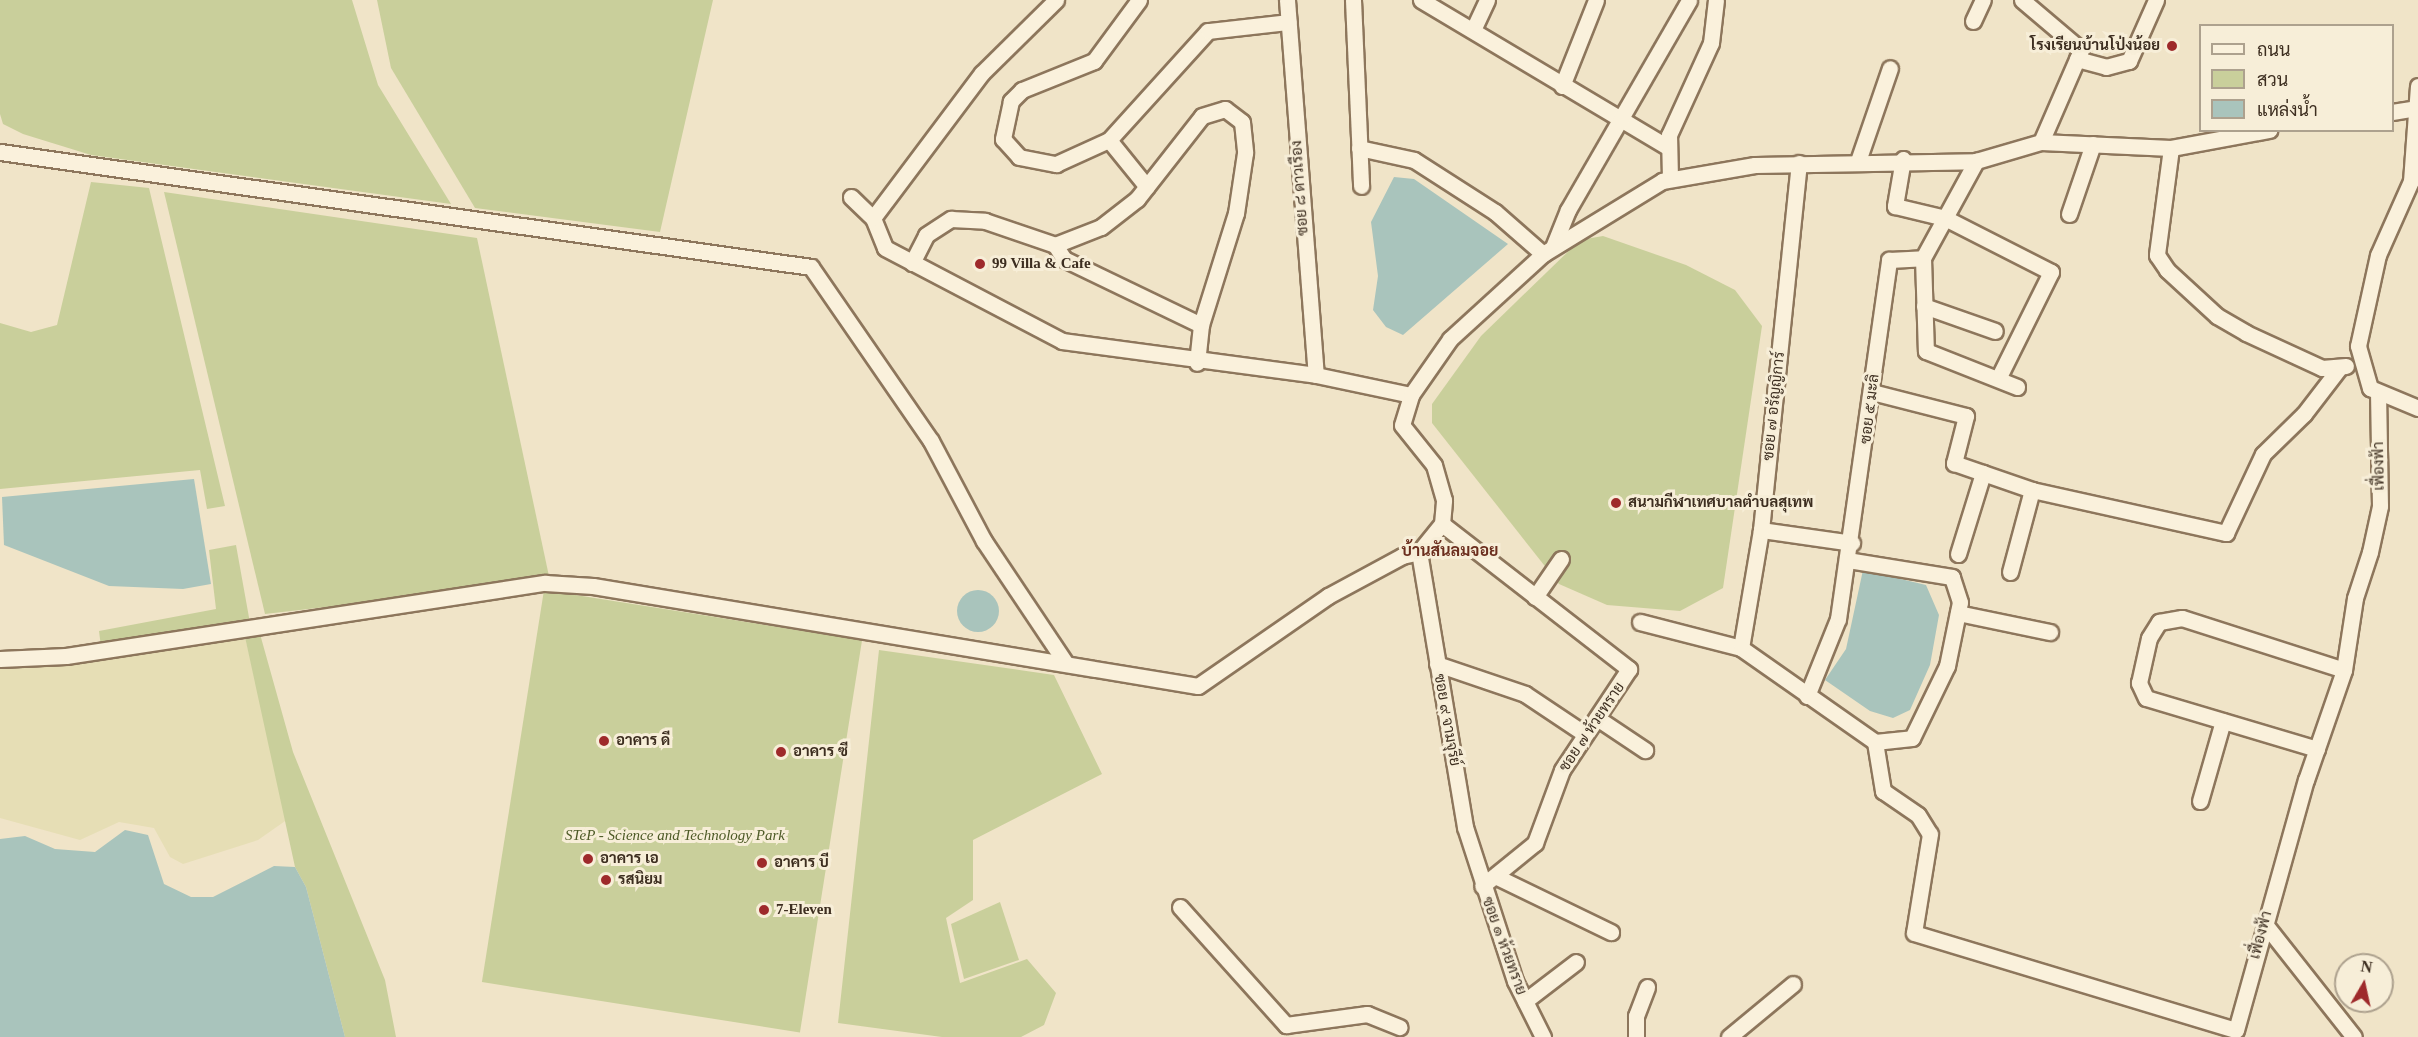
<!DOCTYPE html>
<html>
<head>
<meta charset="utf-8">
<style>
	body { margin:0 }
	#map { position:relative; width:2418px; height:1037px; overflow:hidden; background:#f0e4c8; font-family:"Times New Roman",Sarabun,serif }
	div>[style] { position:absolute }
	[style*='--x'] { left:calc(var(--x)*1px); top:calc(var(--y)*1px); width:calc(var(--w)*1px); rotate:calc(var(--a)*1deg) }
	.farmland>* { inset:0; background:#e6deb5 }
	.green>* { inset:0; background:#c9cf9b; transform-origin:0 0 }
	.water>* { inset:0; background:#a9c4bc }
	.round { border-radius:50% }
	.roads { filter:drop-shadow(2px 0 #8d765c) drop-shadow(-2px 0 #8d765c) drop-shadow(0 2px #8d765c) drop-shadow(0 -2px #8d765c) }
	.minor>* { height:15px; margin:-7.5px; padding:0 7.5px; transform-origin:7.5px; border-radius:7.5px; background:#faf1dc }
	.dots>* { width:16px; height:16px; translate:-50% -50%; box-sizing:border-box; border:3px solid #f7eed8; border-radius:50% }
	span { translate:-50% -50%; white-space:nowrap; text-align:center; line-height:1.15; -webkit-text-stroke:6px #f7eed8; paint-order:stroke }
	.poi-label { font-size:15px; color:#3d2e20; font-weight:700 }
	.right { translate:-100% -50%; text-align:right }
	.left { translate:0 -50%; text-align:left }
	.street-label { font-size:15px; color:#3d2e20 }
	.park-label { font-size:15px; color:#4d5a26; font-style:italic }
	.neighbourhood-label { font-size:16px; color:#6b2e1e; font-weight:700 }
	.legend { position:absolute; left:2199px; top:24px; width:195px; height:108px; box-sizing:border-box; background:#f7eed8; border:2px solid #ada18e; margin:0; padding:8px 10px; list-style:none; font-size:18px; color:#3d2e20 }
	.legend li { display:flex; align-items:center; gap:12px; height:30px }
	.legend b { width:30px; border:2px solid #ada18e }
	.north { position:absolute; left:2334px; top:953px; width:60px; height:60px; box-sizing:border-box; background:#f7eed8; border:2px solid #ada18e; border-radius:50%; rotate:9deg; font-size:16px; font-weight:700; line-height:24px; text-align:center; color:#3d2e20 }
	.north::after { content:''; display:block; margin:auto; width:21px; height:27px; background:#9e2a2b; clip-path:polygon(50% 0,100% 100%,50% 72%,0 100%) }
</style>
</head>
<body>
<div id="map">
	<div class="farmland">
		<i style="clip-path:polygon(245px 637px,288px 819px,258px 840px,183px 864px,170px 857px,154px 828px,119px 822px,80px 840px,0 818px,0 665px,57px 664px)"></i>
	</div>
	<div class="green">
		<i style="clip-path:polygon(0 0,352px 0,378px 85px,451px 204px,91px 155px,23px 134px,3px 124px,0 114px)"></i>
		<i style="clip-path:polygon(377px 0,713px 0,660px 232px,475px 208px,391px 68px)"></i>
		<i style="clip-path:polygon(91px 182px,149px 188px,225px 506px,207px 509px,200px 470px,0 489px,0 323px,31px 332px,57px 325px)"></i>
		<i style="clip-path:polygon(164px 192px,477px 238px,550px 581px,265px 614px)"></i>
		<i style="clip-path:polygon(1603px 236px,1686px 265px,1735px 290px,1762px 326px,1723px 588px,1680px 611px,1607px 605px,1559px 584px,1432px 423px,1432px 404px,1481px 336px,1580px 240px)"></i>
		<i style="clip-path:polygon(236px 545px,250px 623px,101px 647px,99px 631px,216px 609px,209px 550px)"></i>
		<i style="left:544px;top:590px;width:322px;height:397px;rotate:9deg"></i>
		<i style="clip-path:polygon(260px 634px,293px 752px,385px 980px,396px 1037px,345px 1037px,306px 887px,295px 867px,245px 637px)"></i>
		<i style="clip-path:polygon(879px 650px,1054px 675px,1102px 774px,973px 840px,973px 900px,946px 918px,960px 983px,1027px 959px,1056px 993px,1044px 1025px,1021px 1037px,942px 1037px,838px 1023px)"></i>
		<i style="clip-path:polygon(1000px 902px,1019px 960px,964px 979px,951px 924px)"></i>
	</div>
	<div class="water">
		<i style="clip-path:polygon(1394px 177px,1414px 179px,1508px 244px,1403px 335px,1386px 327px,1373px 310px,1378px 276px,1371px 222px)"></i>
		<i style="clip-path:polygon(194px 479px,211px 584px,183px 589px,109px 586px,4px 545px,2px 497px)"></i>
		<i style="clip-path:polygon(1863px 570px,1926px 585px,1939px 615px,1930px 665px,1910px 710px,1893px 718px,1870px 711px,1825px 680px,1846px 649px)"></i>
		<i class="round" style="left:957px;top:590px;width:42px;height:42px"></i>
		<i style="clip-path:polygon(125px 830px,148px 835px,164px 884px,191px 897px,213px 897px,274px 866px,295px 867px,306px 887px,345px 1037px,0 1037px,0 839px,25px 836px,55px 849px,95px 852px)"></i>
	</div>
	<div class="roads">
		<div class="minor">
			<i style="--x:1139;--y:0;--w:76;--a:126.4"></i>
			<i style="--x:1094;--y:61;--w:78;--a:158.1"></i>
			<i style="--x:1022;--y:90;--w:16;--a:135"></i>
			<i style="--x:1011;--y:101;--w:39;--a:102"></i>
			<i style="--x:1003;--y:139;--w:24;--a:48"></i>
			<i style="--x:1019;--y:157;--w:38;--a:11"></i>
			<i style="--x:1056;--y:164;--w:58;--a:-24.4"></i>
			<i style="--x:1109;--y:140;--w:147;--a:-47.8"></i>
			<i style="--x:1208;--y:31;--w:81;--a:-6.4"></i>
			<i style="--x:1287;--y:0;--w:376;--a:85.6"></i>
			<i style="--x:1353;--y:0;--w:186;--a:87.5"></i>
			<i style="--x:1421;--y:0;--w:287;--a:30.8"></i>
			<i style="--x:2022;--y:0;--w:77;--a:40.3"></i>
			<i style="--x:2081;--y:50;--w:100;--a:113.5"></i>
			<i style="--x:1973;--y:21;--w:23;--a:-65"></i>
			<i style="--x:1473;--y:30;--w:33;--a:-65"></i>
			<i style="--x:2077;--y:59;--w:30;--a:15"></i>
			<i style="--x:2106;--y:67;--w:24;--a:-15"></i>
			<i style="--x:2129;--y:61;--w:67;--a:-66.1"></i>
			<i style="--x:1562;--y:86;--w:92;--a:-68.4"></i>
			<i style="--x:2418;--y:86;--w:95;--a:94.2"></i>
			<i style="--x:2411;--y:181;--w:81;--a:114"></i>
			<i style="--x:2378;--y:255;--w:93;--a:102.4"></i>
			<i style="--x:2358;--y:346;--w:44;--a:74.1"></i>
			<i style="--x:2370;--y:388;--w:52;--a:22.6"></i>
			<i style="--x:2392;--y:112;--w:26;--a:-9"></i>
			<i style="--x:1109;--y:140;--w:60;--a:51"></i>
			<i style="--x:1359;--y:148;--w:56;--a:12.3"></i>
			<i style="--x:1414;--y:160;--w:96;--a:32.7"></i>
			<i style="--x:1495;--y:212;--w:64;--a:41.2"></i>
			<i style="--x:2171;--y:148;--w:108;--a:97.5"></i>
			<i style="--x:2157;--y:255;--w:18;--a:56"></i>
			<i style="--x:2167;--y:270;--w:68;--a:42.6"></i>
			<i style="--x:2217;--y:316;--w:34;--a:30"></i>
			<i style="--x:2246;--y:333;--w:84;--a:24.7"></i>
			<i style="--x:2322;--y:368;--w:24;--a:-5"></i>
			<i style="--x:0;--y:152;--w:819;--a:8.07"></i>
			<i style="--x:811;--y:267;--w:211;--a:55.4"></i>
			<i style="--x:931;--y:441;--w:113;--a:62.1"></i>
			<i style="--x:984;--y:541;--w:146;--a:56.2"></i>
			<i style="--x:1903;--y:159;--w:48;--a:99.7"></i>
			<i style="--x:1895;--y:206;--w:51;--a:13.5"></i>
			<i style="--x:1945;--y:218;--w:119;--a:27"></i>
			<i style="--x:2051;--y:272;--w:119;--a:116.4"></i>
			<i style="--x:1858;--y:161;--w:98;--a:-71"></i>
			<i style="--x:1670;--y:178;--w:43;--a:-91.3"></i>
			<i style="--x:1669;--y:135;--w:101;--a:-65.5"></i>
			<i style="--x:1711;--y:43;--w:43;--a:-83.4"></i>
			<i style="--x:851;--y:197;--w:30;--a:44"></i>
			<i style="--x:873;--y:218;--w:32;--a:68"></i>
			<i style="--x:885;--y:248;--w:200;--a:27.7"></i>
			<i style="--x:1062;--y:341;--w:256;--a:7.6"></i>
			<i style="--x:1316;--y:375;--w:97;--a:11.9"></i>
			<i style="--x:2069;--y:214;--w:74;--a:-71.1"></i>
			<i style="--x:873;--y:218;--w:181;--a:-53.1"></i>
			<i style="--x:982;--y:73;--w:104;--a:-44.6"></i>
			<i style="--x:1055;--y:245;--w:17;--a:57"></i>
			<i style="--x:1064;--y:259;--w:152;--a:25.7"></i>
			<i style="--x:1553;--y:247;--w:40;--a:-68"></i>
			<i style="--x:1568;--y:210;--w:242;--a:-60"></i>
			<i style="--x:1923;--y:258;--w:93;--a:88.2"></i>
			<i style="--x:1926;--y:351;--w:98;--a:21.6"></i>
			<i style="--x:912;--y:263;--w:31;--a:-63"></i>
			<i style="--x:926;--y:235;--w:30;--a:-33"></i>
			<i style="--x:951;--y:219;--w:34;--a:3"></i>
			<i style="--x:985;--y:221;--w:74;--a:18.9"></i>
			<i style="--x:1055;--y:245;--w:49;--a:-21.4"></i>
			<i style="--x:1101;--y:227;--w:46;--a:-37.9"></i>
			<i style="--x:1137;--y:199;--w:105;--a:-51.9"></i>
			<i style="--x:1202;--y:116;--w:24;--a:-17"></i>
			<i style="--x:1225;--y:109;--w:21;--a:37"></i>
			<i style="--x:1242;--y:122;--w:31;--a:84"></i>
			<i style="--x:1245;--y:153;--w:61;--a:98.5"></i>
			<i style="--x:1236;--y:213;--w:117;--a:107.4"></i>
			<i style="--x:1201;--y:325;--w:38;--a:96"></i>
			<i style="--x:1924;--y:306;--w:75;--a:19.4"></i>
			<i style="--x:1872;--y:392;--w:97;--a:14.3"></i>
			<i style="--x:1966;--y:416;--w:49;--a:104.3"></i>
			<i style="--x:1954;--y:463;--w:83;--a:19.1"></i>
			<i style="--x:2032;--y:490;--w:199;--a:12.5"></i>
			<i style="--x:2226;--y:533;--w:87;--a:-64.9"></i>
			<i style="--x:2263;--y:454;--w:57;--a:-44.3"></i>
			<i style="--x:2304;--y:414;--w:59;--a:-52.5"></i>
			<i style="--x:1442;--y:524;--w:237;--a:37.8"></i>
			<i style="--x:1629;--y:669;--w:121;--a:123.6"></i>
			<i style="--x:1562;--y:770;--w:78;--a:110.3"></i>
			<i style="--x:1535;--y:843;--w:68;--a:140.9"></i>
			<i style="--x:1761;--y:530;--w:92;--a:8.1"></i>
			<i style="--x:1419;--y:552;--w:279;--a:80.5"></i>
			<i style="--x:1465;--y:827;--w:162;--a:72"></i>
			<i style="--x:1515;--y:981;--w:63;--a:63.4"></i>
			<i style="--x:1958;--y:554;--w:85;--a:-72.8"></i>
			<i style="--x:2010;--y:572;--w:85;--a:-75"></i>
			<i style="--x:1535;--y:597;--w:46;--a:-55.6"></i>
			<i style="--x:1958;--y:613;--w:94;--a:11.7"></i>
			<i style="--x:1640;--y:622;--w:104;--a:14.4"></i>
			<i style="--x:1741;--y:648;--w:164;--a:35"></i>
			<i style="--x:1875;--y:742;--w:37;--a:-6"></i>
			<i style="--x:1912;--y:738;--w:80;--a:-64.1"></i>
			<i style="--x:1947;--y:666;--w:65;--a:-78.5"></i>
			<i style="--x:1960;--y:602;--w:26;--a:-108"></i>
			<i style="--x:1952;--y:577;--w:105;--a:-170.7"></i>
			<i style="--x:1741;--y:648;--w:120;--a:-80.4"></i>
			<i style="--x:1761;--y:530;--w:369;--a:-84.1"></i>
			<i style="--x:0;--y:659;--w:66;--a:-2.6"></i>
			<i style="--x:66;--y:656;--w:485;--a:-8.7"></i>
			<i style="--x:545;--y:583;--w:48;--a:3.6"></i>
			<i style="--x:593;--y:586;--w:613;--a:9.39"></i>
			<i style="--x:1198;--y:686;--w:158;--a:-34.7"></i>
			<i style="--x:1328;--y:596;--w:84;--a:-28.4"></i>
			<i style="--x:1402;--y:556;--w:17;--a:-13"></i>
			<i style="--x:1419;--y:552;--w:36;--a:-51"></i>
			<i style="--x:1442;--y:524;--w:24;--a:-85"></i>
			<i style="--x:1444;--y:500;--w:36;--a:-106"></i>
			<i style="--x:1434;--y:465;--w:51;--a:-128.7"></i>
			<i style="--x:1402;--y:425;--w:31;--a:-73"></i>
			<i style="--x:1411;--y:395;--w:68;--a:-55.1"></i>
			<i style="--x:1450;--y:339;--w:126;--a:-42.4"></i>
			<i style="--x:1543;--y:254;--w:140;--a:-31.5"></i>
			<i style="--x:1662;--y:181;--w:94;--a:-9.8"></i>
			<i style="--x:1755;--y:165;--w:221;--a:-1"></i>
			<i style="--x:1976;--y:161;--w:68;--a:-16.3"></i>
			<i style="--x:2041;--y:142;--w:130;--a:2.6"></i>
			<i style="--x:2171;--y:148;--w:100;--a:-10.4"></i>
			<i style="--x:1437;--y:664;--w:93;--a:18.8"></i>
			<i style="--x:1525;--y:694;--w:72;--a:33.7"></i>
			<i style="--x:1807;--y:696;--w:83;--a:-68.1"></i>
			<i style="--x:1838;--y:619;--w:363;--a:-81.9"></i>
			<i style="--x:1889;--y:260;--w:34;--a:-3"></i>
			<i style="--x:1923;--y:258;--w:111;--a:-61.3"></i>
			<i style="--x:1597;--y:718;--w:58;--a:33.7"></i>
			<i style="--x:1875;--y:742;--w:50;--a:80.7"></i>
			<i style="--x:1883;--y:791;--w:42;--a:34.4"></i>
			<i style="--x:1918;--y:815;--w:22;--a:58"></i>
			<i style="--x:1930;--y:834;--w:100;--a:99.2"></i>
			<i style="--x:1914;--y:933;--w:336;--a:16.8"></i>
			<i style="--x:2236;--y:1030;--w:260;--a:-74.4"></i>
			<i style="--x:2306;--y:780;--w:116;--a:-70.9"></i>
			<i style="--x:2344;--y:670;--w:73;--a:-81.3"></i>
			<i style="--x:2355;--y:598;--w:48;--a:-71.9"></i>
			<i style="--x:2370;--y:552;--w:47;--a:-77.7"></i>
			<i style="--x:2380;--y:506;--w:110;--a:-91"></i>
			<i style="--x:2317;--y:749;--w:178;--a:-163.4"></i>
			<i style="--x:2146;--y:698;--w:17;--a:-115"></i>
			<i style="--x:2139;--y:683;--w:46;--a:-77.5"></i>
			<i style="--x:2149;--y:638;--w:19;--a:-58"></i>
			<i style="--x:2159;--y:622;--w:23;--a:-10"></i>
			<i style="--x:2182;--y:618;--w:170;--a:17.8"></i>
			<i style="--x:2200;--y:801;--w:83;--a:-74"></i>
			<i style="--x:1495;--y:876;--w:129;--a:25.8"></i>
			<i style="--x:1180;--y:907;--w:159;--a:48.1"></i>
			<i style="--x:1286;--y:1025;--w:82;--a:-7.7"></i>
			<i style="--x:1367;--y:1014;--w:35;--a:22"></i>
			<i style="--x:2264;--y:923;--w:145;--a:51.7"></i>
			<i style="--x:1525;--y:1001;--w:64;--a:-37.4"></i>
			<i style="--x:1636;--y:1037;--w:21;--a:-90"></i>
			<i style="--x:1636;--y:1016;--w:31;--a:-69"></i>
			<i style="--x:1729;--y:1037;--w:83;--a:-39.6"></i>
		</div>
	</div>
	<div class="dots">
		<i style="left:2172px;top:46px;background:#9e2a2b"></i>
		<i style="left:980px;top:264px;background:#9e2a2b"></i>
		<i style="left:1616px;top:503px;background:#9e2a2b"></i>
		<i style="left:604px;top:741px;background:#9e2a2b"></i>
		<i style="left:781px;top:752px;background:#9e2a2b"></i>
		<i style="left:588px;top:859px;background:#9e2a2b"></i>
		<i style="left:762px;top:863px;background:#9e2a2b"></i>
		<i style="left:606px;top:880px;background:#9e2a2b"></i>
		<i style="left:764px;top:910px;background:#9e2a2b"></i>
	</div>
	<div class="poi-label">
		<span class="right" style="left:2160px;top:46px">โรงเรียนบ้านโป่งน้อย</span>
		<span class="left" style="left:992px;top:264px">99 Villa &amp; Cafe</span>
		<span class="left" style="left:1628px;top:503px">สนามกีฬาเทศบาลตำบลสุเทพ</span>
		<span class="left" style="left:616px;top:741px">อาคาร ดี</span>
		<span class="left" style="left:793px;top:752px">อาคาร ซี</span>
		<span class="left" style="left:600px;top:859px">อาคาร เอ</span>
		<span class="left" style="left:774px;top:863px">อาคาร บี</span>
		<span class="left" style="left:618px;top:880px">รสนิยม</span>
		<span class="left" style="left:776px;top:910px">7-Eleven</span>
	</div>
	<div class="street-label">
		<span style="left:1300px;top:188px;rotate:-94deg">ซอย ๘ ดาวเรือง</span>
		<span style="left:1774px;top:406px;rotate:-84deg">ซอย ๗ อรัญญิการ์</span>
		<span style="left:1870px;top:409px;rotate:-83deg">ซอย ๕ มะลิ</span>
		<span style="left:2379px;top:466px;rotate:-91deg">เฟื่องฟ้า</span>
		<span style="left:1447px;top:720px;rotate:80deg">ซอย ๙ จามจุรีย์</span>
		<span style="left:1592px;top:727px;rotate:-56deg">ซอย ๗ ห้วยทราย</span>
		<span style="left:2261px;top:935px;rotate:-75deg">เฟื่องฟ้า</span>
		<span style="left:1504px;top:946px;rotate:70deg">ซอย ๑ ห้วยทราย</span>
	</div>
	<div class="park-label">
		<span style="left:675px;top:836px">STeP - Science and Technology Park</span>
	</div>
	<div class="neighbourhood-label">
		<span style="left:1450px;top:551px">บ้านสันลมจอย</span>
	</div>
	<ul class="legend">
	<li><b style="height:8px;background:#faf1dc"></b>ถนน</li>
	<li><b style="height:16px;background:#c9cf9b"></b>สวน</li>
	<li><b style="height:16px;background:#a9c4bc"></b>แหล่งน้ำ</li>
	</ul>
	<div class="north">N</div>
</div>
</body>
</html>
